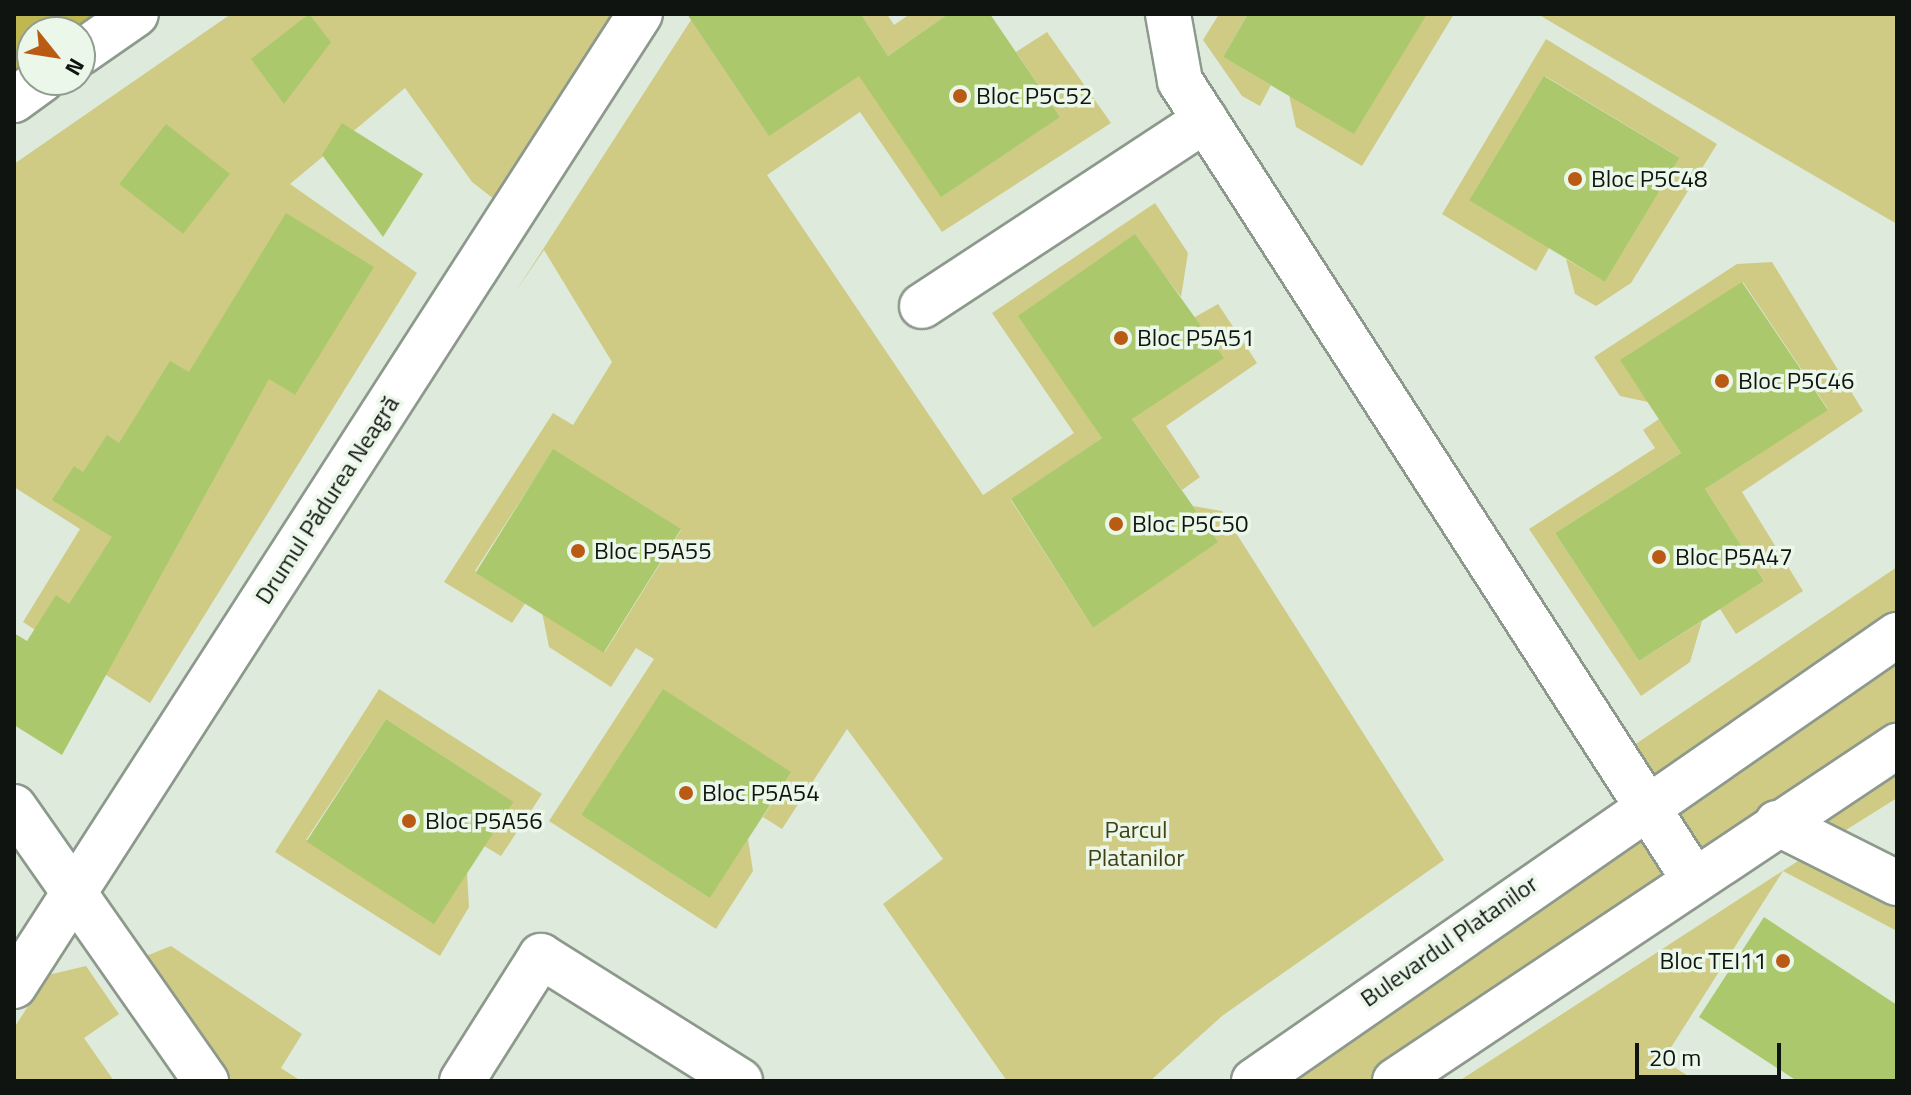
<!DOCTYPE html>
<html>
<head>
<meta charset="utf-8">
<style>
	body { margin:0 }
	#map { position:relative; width:1911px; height:1095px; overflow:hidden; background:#deeadc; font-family:"Titillium Web",sans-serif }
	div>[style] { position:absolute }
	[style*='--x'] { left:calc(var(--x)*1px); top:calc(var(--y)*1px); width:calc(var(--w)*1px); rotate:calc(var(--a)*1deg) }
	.green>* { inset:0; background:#cfcb85 }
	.forest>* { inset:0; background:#bfb852 }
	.building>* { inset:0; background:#abc96c; transform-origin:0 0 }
	.roads { filter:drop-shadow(2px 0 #8d998c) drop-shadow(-2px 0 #8d998c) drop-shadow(0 2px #8d998c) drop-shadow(0 -2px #8d998c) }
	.street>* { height:44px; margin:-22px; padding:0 22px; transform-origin:22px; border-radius:22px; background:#fff }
	.dots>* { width:22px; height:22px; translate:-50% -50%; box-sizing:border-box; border:4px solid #ebf7e9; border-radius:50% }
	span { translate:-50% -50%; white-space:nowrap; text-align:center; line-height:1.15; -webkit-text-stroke:7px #ebf7e9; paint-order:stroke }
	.poi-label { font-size:24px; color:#101410 }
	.left { translate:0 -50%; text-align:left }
	.right { translate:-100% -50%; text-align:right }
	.street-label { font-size:24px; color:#101410 }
	.park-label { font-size:24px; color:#423f14 }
	.frame { position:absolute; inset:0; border:16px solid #101410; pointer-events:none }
	.north { position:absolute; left:16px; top:16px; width:80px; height:80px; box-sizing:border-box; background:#ebf7e9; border:2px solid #939c92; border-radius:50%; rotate:120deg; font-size:22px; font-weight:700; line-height:32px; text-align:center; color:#101410 }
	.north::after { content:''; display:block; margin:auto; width:28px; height:36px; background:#ba5b15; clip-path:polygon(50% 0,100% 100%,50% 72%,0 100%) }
	.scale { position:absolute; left:1635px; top:1043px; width:146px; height:36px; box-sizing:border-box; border:4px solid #101410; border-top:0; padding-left:10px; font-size:24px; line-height:28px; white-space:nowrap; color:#101410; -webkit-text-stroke:6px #ebf7e9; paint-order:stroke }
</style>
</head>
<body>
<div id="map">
	<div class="green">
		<i style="clip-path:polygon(231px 14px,640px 14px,512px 213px,472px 182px,405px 88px,290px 184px,417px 273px,150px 703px,23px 622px,80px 529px,14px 487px,14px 164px)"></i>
		<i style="clip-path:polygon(861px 14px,887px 14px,894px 25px,910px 14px,948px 14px,888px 56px)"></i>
		<i style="clip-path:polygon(1219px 14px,1248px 14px,1223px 57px,1271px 85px,1260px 106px,1242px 96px,1203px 40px)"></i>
		<i style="clip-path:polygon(1427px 14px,1454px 14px,1362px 166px,1296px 127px,1289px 95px)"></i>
		<i style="clip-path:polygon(1538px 14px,1897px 14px,1897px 224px,1551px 22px)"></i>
		<i style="clip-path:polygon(691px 20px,859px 76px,1060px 117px,1016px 52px,1047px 32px,1111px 123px,942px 232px,860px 112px,767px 175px,983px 495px,1074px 433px,992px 313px,1155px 203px,1188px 253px,1181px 297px,1134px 235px,1102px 438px,1011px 500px,1093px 628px,1217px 542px,1193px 506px,1222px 511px,1444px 860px,1222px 1016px,1150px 1081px,1007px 1081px,883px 904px,943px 859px,847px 729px,782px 829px,763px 817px,791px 773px,581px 814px,709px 898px,748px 839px,753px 871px,716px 929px,549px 821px,654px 659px,636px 648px,611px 687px,549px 647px,542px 612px,605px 652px,681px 530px,553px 450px,475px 571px,526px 602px,512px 623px,444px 582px,553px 413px,573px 425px,612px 362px,544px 250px,516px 291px)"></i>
		<i style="clip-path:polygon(1546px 39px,1717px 144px,1631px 283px,1596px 306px,1575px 294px,1566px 259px,1602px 280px,1679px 157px,1545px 76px,1549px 248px,1536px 271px,1442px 214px)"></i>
		<i style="clip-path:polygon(1772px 262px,1863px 411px,1742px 492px,1803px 591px,1736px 634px,1720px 609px,1764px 581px,1705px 489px,1828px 409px,1743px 282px,1648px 402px,1620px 396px,1594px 357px,1737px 264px)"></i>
		<i style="clip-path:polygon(1218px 304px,1257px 363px,1166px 426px,1200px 477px,1182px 490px,1132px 419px,1195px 317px)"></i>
		<i style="clip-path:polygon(1659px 419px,1681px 453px,1555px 533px,1639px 661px,1702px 621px,1690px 662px,1641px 696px,1529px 529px,1655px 448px,1643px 430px)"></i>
		<i style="clip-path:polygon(1897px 567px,1897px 798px,1822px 845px,1897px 883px,1897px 931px,1783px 871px,1663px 1060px,1696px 1081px,1459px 1081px,1821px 846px,1777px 824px,1395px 1081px,1254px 1081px,1645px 804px,1615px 758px)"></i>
		<i style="clip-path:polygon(379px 689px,542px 794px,501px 856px,484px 846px,512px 801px,386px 719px,306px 840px,467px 872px,469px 907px,440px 956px,275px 852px)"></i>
		<i style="clip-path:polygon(171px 946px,302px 1034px,281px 1068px,301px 1081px,224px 1081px,141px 958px)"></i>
		<i style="clip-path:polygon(86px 966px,119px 1014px,84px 1038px,114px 1081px,14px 1081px,14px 1028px,48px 975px)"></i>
	</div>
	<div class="forest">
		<i style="clip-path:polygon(14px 14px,137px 14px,80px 32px,32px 32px,32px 80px,14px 100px)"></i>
	</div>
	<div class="building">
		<i style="clip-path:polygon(309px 14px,331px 42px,284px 104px,251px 59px)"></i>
		<i style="clip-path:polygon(687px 14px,861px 14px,888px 56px,948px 14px,990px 14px,1060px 117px,941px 197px,859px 76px,769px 136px)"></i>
		<i style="clip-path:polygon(1248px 14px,1427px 14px,1354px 134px,1223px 57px)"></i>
		<i style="left:1544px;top:76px;width:158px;height:145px;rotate:31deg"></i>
		<i style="clip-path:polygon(342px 123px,423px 174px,383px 237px,322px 155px)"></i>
		<i style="left:166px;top:124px;width:81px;height:76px;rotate:38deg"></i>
		<i style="clip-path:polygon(286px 213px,374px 267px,295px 395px,269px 379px,62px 755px,14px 725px,14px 633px,27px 641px,56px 595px,69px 604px,112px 537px,52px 500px,74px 466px,83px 472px,107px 435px,119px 443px,170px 361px,189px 372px)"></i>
		<i style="clip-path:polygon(1135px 234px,1224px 358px,1132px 419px,1218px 542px,1093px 628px,1011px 499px,1102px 438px,1018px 316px)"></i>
		<i style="clip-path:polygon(1742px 282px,1828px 410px,1705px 489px,1764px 581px,1639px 661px,1555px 533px,1681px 453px,1620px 360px)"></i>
		<i style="left:553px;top:449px;width:151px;height:146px;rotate:32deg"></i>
		<i style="left:663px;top:689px;width:153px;height:150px;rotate:33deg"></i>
		<i style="left:386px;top:719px;width:152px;height:146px;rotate:33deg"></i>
		<i style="clip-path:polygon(1764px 917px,1897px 1005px,1897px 1081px,1797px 1081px,1699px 1017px)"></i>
	</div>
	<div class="roads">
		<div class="street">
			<i style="--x:1168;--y:14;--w:68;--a:79.8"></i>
			<i style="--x:1180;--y:81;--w:948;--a:57.23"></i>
			<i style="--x:80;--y:53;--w:68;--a:-34.9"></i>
			<i style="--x:14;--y:100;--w:34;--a:-36"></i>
			<i style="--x:922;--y:306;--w:339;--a:-33.3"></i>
			<i style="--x:14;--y:807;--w:335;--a:55"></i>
			<i style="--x:1777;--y:823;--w:134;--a:26.6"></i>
			<i style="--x:14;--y:986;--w:1156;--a:-57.22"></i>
			<i style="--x:462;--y:1081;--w:148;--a:-57.7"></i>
			<i style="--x:541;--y:956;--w:235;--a:32.1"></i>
			<i style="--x:1254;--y:1081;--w:783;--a:-34.75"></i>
			<i style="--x:1395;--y:1081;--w:604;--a:-33.72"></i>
		</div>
	</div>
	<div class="dots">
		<i style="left:960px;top:96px;background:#ba5b15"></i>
		<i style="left:1575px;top:179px;background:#ba5b15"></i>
		<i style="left:1121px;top:338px;background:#ba5b15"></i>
		<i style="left:1722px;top:381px;background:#ba5b15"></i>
		<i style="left:1116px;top:524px;background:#ba5b15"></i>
		<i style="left:578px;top:551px;background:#ba5b15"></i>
		<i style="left:1659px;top:557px;background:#ba5b15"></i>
		<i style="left:686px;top:793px;background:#ba5b15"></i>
		<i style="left:409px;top:821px;background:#ba5b15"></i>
		<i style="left:1783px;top:961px;background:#ba5b15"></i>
	</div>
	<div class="poi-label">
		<span class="left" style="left:976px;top:96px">Bloc P5C52</span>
		<span class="left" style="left:1591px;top:179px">Bloc P5C48</span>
		<span class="left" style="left:1137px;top:338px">Bloc P5A51</span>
		<span class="left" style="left:1738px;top:381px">Bloc P5C46</span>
		<span class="left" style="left:1132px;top:524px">Bloc P5C50</span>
		<span class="left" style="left:594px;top:551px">Bloc P5A55</span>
		<span class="left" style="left:1675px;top:557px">Bloc P5A47</span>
		<span class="left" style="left:702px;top:793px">Bloc P5A54</span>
		<span class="left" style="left:425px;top:821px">Bloc P5A56</span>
		<span class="right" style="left:1767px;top:961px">Bloc TEI11</span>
	</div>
	<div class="street-label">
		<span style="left:327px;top:500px;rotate:-57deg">Drumul Pădurea Neagră</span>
		<span style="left:1449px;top:941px;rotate:-35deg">Bulevardul Platanilor</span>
	</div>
	<div class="park-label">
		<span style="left:1136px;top:844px">Parcul<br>Platanilor</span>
	</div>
	<div class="frame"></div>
	<div class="north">N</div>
	<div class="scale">20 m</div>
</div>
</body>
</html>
